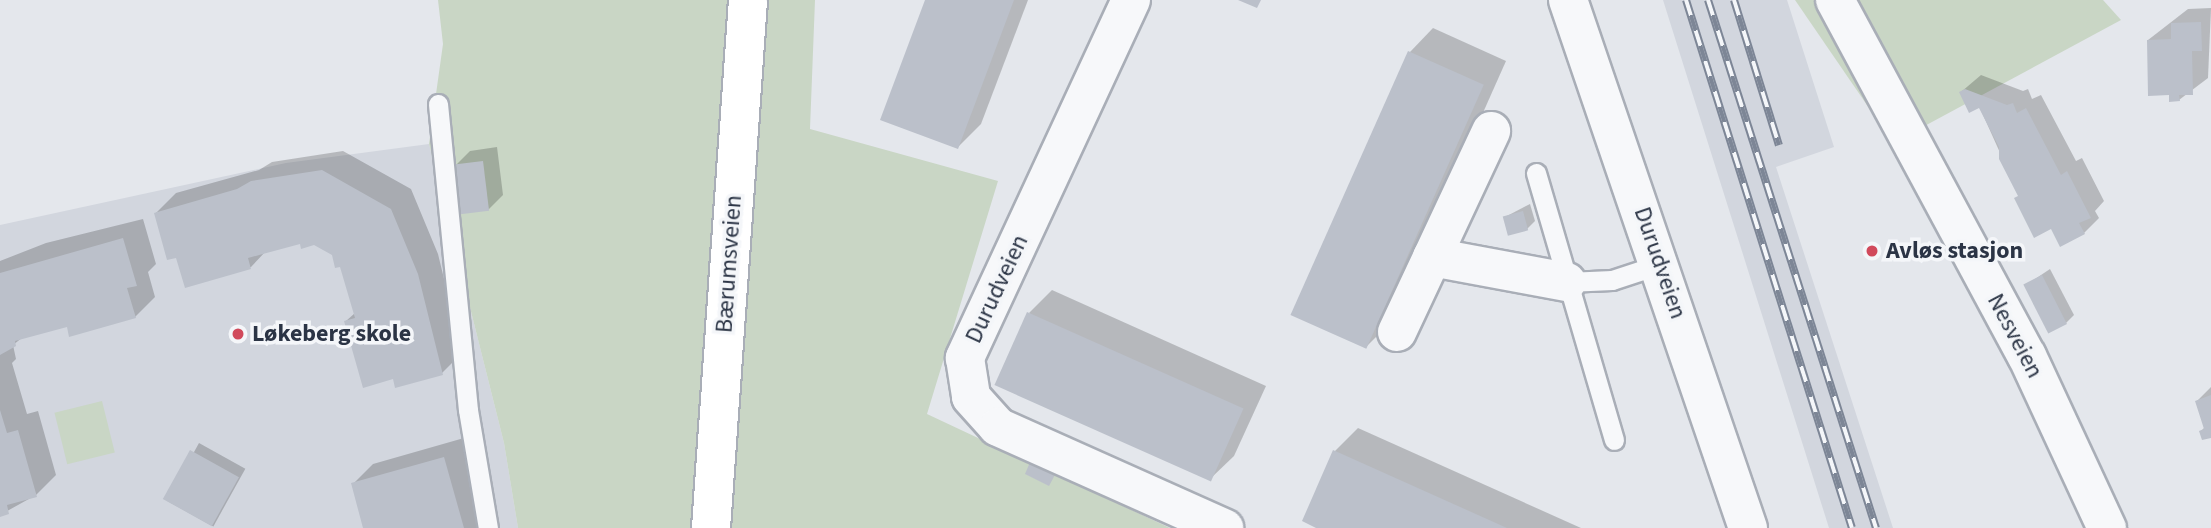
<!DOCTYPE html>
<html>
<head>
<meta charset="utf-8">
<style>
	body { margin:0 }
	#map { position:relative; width:2211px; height:528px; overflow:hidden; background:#e4e7ec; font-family:"Source Sans 3",sans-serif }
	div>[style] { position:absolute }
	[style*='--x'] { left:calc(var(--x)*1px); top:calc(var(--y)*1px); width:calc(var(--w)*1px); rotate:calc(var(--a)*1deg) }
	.built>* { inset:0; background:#d2d6de }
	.green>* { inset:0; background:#c9d6c5; transform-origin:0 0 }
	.shadow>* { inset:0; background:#0003; transform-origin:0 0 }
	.building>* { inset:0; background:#bbc0ca; transform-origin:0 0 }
	.roads { filter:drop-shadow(2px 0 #a9aeb7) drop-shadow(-2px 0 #a9aeb7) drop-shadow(0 2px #a9aeb7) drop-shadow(0 -2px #a9aeb7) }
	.service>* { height:19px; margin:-9.5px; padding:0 9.5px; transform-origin:9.5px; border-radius:9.5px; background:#f7f8fa }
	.minor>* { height:38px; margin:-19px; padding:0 19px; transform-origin:19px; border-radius:19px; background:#f7f8fa }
	.tertiary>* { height:38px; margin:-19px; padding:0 19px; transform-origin:19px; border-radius:19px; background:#f7f8fa }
	.primary>* { height:38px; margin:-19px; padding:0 19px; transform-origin:19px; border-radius:19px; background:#fff }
	.rail>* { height:8px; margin-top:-4px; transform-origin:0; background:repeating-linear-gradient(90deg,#f4f6f9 0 16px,#7d8696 0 32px); box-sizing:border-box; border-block:2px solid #7d8696 }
	.dots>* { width:19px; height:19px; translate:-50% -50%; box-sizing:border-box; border:4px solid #f4f6f9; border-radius:50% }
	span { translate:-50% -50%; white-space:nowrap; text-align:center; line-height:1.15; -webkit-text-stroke:7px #f4f6f9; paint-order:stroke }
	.poi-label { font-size:24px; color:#2b3445; font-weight:700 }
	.left { translate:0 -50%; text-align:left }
	.street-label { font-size:24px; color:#2b3445 }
</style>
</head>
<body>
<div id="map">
	<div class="built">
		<i style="clip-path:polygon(1663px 0,1787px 0,1834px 147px,1776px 167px,1893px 528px,1829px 528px)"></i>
		<i style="clip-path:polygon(429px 144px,504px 443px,518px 528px,0 528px,0 225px,286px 163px)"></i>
	</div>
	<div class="green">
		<i style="clip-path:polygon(438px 0,815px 0,810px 129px,998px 181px,927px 414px,1170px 528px,518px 528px,504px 443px,429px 144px,443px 44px)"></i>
		<i style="clip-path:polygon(1795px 0,2103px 0,2121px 20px,1893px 143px)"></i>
		<i style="left:102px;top:401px;width:53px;height:49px;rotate:76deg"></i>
	</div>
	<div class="shadow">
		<i style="clip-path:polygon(926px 0,1028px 0,981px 124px,958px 147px)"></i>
		<i style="clip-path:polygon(2211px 8px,2208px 78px,2179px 100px,2170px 94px,2148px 40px,2188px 9px)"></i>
		<i style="clip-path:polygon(1433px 28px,1506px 61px,1389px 324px,1366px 347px,1292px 314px,1410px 52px)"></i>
		<i style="clip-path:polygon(1981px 75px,2023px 91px,2028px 89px,2032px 99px,2041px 95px,2076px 161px,2082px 158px,2104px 201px,2095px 211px,2099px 218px,2084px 233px,2052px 227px,2019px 195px,1979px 106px,1961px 92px)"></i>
		<i style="clip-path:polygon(497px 147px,503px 195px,488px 210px,455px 166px,470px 151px)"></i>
		<i style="clip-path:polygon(343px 151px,411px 189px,438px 254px,462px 353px,442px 373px,394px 377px,346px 321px,355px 313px,341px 265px,333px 254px,314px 243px,301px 242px,266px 251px,251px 267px,186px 286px,178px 255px,156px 213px,176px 193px,259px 170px,272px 162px)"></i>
		<i style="clip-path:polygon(1530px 204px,1535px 221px,1527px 229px,1505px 217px)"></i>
		<i style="clip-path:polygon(143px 219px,156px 264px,148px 272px,155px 297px,135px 317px,68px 325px,23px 337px,13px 345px,16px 359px,12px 363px,27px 414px,38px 411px,56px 475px,36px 495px,0 515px,0 261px,46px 243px)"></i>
		<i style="clip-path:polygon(2050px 269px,2074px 315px,2066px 323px,2026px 285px)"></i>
		<i style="clip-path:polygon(1052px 290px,1266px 386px,1234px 456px,1210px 479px,1029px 313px)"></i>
		<i style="clip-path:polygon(2211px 387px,2211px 436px,2201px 431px,2205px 427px,2197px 401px)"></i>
		<i style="clip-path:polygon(1358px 428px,1581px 528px,1320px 528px,1335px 451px)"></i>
		<i style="clip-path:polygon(464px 438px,489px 528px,365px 528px,353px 484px,373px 464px)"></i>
		<i style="left:199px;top:443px;width:53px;height:66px;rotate:29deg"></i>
	</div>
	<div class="building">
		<i style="clip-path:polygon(925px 0,1014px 0,958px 149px,880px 120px)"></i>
		<i style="clip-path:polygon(1238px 0,1261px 0,1257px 8px)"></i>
		<i style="clip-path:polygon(2201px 22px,2202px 51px,2192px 51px,2193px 95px,2179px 95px,2180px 101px,2169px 102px,2169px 95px,2148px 96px,2147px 40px,2171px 39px,2171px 23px)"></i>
		<i style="left:1408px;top:51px;width:83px;height:289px;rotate:24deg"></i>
		<i style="clip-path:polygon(1965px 89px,2007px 105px,2013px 103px,2017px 113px,2026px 108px,2061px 175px,2067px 171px,2091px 218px,2079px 223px,2085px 234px,2060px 247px,2051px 229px,2034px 238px,2014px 198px,2018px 196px,1999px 159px,1999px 147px,1979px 108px,1969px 113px,1959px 92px)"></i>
		<i style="left:483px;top:161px;width:50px;height:29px;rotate:83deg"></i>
		<i style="clip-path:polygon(322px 170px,391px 209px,418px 274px,443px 375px,395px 388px,393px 379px,363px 388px,344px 321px,355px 318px,340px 267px,335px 268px,332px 255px,314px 245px,301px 249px,300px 244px,248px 258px,251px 269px,185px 288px,176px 258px,167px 260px,154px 213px,237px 189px,251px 181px)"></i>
		<i style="left:1523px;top:211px;width:20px;height:21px;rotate:75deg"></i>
		<i style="clip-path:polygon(123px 238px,137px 286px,127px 288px,136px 318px,69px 337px,67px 327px,15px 341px,16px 346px,0 355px,0 273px)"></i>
		<i style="left:2042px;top:275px;width:55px;height:21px;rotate:63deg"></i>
		<i style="left:1027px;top:312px;width:237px;height:80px;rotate:24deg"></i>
		<i style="clip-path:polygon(2211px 395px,2211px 438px,2202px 440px,2199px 431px,2204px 429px,2195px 401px)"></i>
		<i style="clip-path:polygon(0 410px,7px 433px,18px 430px,37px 497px,7px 505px,9px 514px,0 517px)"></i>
		<i style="left:190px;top:450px;width:56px;height:56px;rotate:29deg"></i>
		<i style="clip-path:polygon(1333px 450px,1507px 528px,1316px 528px,1302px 521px)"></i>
		<i style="clip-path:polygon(444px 457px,464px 528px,363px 528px,351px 483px)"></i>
		<i style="clip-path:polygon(1031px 460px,1057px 471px,1049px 486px,1025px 474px)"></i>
	</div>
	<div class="roads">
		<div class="service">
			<i style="--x:438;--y:104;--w:307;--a:84.4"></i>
			<i style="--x:468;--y:410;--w:120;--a:80.4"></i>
			<i style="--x:1536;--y:173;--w:278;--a:73.7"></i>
			<i style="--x:1567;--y:282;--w:45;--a:-2.5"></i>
			<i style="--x:1612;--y:280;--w:52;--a:-18.1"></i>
		</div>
		<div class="minor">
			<i style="--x:1131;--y:0;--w:395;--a:114.9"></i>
			<i style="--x:965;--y:358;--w:39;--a:81"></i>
			<i style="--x:971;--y:397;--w:40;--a:48"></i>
			<i style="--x:998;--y:427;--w:248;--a:24.1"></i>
			<i style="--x:1568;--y:0;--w:558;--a:71.18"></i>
			<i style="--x:1432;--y:257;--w:137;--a:10.5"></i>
			<i style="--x:1397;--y:332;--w:222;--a:-64.9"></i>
		</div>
		<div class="tertiary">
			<i style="--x:1835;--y:0;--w:404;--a:61.7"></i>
			<i style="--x:2027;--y:356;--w:190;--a:65.1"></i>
		</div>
		<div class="primary">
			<i style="--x:711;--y:528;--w:529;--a:-85.99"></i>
		</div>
	</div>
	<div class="rail">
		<i style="--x:1686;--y:0;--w:553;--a:72.55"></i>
		<i style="--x:1708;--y:0;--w:554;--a:72.35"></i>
		<i style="--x:1734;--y:0;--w:152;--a:72.8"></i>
	</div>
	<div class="dots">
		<i style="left:1872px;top:251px;background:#d1495b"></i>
		<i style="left:238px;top:334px;background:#d1495b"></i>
	</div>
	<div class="poi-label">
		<span class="left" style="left:1886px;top:251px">Avløs stasjon</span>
		<span class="left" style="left:252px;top:334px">Løkeberg skole</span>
	</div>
	<div class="street-label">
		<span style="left:1660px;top:263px;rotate:71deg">Durudveien</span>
		<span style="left:729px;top:264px;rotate:-86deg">Bærumsveien</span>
		<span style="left:997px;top:289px;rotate:-65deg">Durudveien</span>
		<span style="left:2015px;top:336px;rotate:62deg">Nesveien</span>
	</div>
</div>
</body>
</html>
